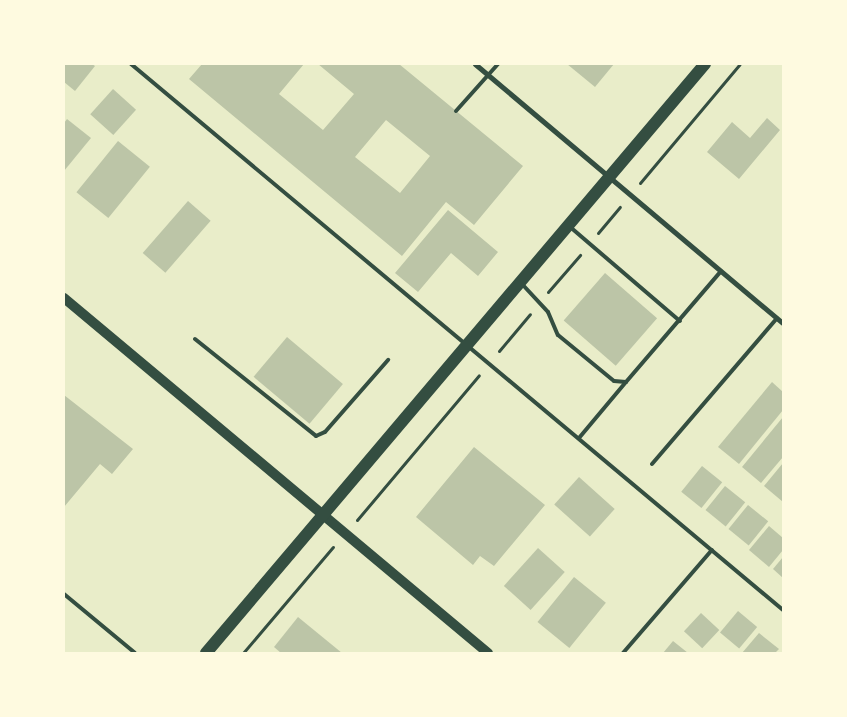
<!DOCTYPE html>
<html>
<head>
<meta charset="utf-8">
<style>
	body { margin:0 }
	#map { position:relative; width:847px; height:717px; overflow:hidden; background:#e9edc9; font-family:"Alegreya Sans",sans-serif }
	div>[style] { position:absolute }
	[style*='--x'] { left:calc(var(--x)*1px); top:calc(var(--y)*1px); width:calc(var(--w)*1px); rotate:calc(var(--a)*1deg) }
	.building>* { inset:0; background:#bcc5a7; transform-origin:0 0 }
	.path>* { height:3px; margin:-1.5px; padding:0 1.5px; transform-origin:1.5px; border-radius:1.5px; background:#344e41 }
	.service>* { height:4px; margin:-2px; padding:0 2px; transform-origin:2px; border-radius:2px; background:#344e41 }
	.minor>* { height:5px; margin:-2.5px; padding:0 2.5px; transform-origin:2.5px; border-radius:2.5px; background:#344e41 }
	.secondary>* { height:10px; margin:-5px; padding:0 5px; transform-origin:5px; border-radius:5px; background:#344e41 }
	.primary>* { height:12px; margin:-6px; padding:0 6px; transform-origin:6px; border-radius:6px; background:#344e41 }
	span { translate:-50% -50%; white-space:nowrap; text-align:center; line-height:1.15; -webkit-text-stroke:5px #fefae0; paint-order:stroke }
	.frame { position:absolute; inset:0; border:65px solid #fefae0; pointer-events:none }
</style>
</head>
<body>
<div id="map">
	<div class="building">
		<i style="clip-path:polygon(64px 64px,92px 64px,95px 66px,75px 91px,64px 82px)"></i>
		<i style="clip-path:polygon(evenodd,202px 64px,304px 64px,279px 94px,323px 130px,354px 94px,318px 64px,399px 64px,523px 166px,474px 225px,446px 202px,402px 256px,189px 79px,202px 64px,386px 120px,430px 156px,400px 193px,355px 157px,386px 120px)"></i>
		<i style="clip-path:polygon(567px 64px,614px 64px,595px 87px)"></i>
		<i style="left:113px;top:89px;width:31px;height:34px;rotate:42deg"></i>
		<i style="clip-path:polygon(767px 118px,780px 130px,739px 179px,707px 152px,732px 122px,750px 138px)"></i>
		<i style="clip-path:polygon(67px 119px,91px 138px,64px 171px,64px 123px)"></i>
		<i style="left:118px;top:141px;width:41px;height:66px;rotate:39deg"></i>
		<i style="left:188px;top:201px;width:30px;height:69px;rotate:41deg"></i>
		<i style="clip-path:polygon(448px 210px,498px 252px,478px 276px,451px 253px,418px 292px,395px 273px)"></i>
		<i style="left:605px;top:273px;width:69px;height:63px;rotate:41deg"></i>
		<i style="left:287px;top:337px;width:73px;height:52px;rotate:40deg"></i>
		<i style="clip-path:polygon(772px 382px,783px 392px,783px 410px,739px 464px,718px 447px)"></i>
		<i style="clip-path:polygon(64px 395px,133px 449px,112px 474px,100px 464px,64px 507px)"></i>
		<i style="clip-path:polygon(783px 417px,783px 457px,761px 483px,742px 467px)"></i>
		<i style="clip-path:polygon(474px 447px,545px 505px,494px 566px,480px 556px,473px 565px,416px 517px)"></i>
		<i style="clip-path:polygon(783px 463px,783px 502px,764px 486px)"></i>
		<i style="left:702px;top:466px;width:26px;height:33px;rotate:39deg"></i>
		<i style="left:579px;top:477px;width:48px;height:37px;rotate:42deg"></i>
		<i style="left:725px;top:486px;width:26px;height:31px;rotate:39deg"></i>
		<i style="left:748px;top:505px;width:26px;height:31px;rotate:39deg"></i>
		<i style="clip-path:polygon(769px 526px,783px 538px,783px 550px,769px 567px,749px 550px)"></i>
		<i style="left:538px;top:548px;width:36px;height:51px;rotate:42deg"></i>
		<i style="clip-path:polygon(783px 557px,783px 578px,773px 569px)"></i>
		<i style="left:574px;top:577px;width:41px;height:58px;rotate:39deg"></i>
		<i style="left:738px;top:611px;width:25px;height:28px;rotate:40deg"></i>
		<i style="left:701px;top:613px;width:25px;height:25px;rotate:43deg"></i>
		<i style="clip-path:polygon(298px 617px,342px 653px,281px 653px,274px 647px)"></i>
		<i style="clip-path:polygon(759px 633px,779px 649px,775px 653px,742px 653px)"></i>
		<i style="clip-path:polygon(673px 641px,688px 653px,663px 653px)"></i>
	</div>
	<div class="path">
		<i style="--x:640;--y:183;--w:155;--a:-50"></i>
		<i style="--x:598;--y:233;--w:34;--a:-50"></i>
		<i style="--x:548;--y:292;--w:49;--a:-49.1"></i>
		<i style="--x:499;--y:351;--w:48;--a:-50"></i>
		<i style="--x:357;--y:520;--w:189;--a:-49.9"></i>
		<i style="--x:243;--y:653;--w:139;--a:-49.7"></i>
	</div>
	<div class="service">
		<i style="--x:131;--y:64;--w:850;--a:39.94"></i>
		<i style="--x:456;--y:111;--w:63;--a:-48.2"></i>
		<i style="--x:569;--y:226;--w:146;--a:40.6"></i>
		<i style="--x:522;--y:284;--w:38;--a:47"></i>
		<i style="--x:548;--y:312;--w:25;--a:67"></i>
		<i style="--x:558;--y:335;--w:72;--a:39.4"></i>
		<i style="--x:614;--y:381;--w:12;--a:5"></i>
		<i style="--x:626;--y:382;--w:146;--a:-49.4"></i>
		<i style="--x:195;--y:339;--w:155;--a:38.7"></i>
		<i style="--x:316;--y:436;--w:10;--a:-24"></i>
		<i style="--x:325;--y:432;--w:96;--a:-48.8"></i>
		<i style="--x:579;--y:438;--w:73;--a:-50"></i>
		<i style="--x:652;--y:464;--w:192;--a:-49.4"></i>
		<i style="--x:64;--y:594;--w:92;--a:39.7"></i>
		<i style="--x:623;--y:653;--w:136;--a:-49.2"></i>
	</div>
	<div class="minor">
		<i style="--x:475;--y:64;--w:402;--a:40.1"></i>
	</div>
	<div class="secondary">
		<i style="--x:64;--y:298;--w:553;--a:39.94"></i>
	</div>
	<div class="primary">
		<i style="--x:206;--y:653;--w:772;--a:-49.73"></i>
	</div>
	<div class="frame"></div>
</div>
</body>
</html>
